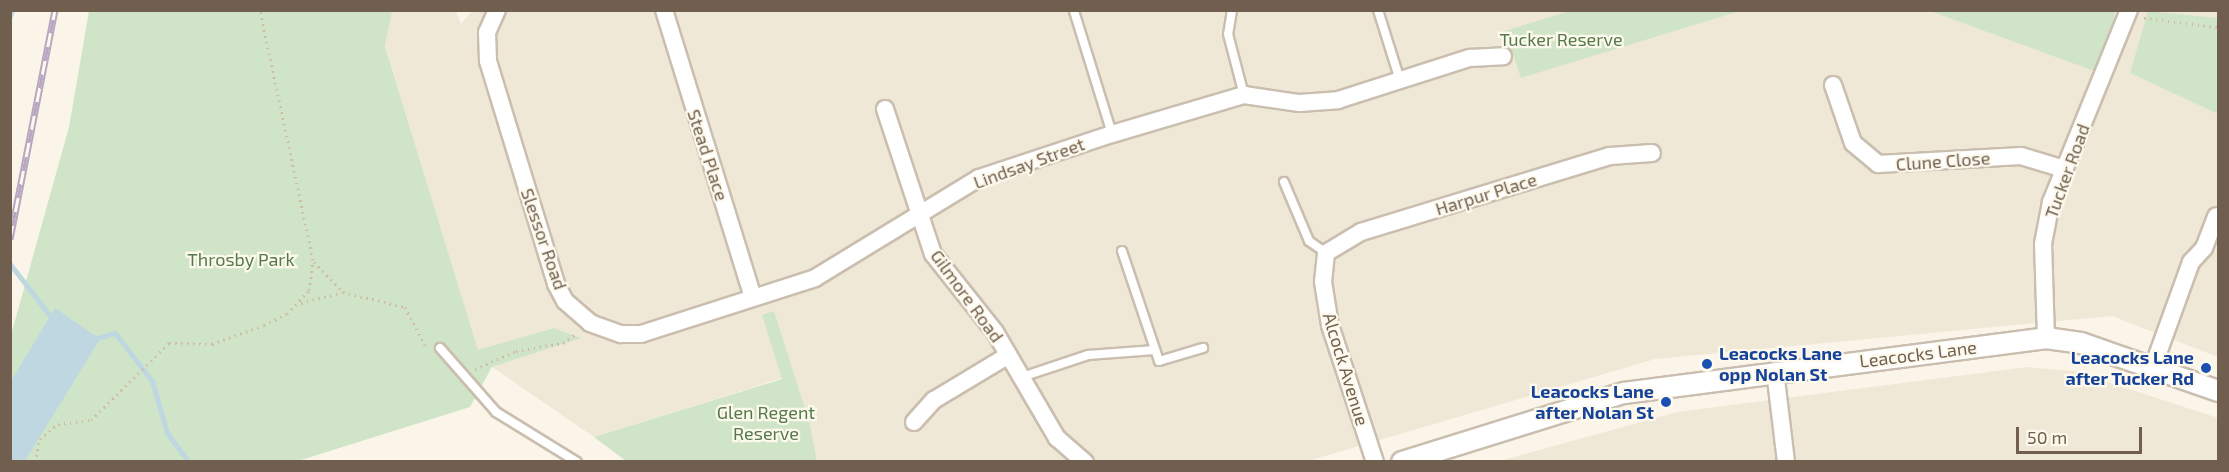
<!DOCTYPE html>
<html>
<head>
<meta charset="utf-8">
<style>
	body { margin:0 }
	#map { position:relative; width:2229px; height:472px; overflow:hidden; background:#faf5e8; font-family:"Exo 2",sans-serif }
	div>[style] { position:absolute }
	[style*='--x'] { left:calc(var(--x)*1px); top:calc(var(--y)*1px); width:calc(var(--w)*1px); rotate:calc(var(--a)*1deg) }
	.residential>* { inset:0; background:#f0e8d7 }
	.green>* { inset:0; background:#d0e5c8 }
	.water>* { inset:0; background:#bed7e1 }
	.stream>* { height:5px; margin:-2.5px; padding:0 2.5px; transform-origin:2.5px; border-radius:2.5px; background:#bed7e1 }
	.path>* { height:3px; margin-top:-1.5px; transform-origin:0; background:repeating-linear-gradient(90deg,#d0bca6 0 1.5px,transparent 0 6px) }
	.roads { filter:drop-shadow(2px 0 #cabeaf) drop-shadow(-2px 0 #cabeaf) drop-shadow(0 2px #cabeaf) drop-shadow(0 -2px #cabeaf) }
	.service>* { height:8px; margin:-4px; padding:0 4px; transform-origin:4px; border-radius:4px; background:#fff }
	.minor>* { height:16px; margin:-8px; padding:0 8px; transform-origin:8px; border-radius:8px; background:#fff }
	.tertiary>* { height:20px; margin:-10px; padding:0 10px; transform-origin:10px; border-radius:10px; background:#fff }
	.rail>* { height:7px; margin-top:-3.5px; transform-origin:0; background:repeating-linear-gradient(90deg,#fdf9ed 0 14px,#b9a7c2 0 28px); box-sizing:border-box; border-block:2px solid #b9a7c2 }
	.dots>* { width:16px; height:16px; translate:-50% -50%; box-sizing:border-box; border:3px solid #fdf9ed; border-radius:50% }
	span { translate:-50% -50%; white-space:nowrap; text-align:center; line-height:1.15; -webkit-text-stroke:4.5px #fdf9ed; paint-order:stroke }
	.park-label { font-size:18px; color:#547a4c }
	.street-label { font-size:18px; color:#705f4f }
	.transit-label { font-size:18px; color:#164399; font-weight:700 }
	.left { translate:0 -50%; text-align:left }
	.right { translate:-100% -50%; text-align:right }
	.frame { position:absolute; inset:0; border:12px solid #705f4f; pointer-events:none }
	.scale { position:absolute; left:2016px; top:427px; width:126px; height:27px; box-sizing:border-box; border:3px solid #705f4f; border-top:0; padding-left:8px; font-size:18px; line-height:21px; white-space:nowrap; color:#705f4f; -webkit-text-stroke:4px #fdf9ed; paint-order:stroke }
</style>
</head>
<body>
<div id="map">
	<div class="residential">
		<i style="clip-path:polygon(392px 10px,456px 11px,461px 24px,473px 10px,2218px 11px,2218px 357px,2112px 316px,1655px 359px,1308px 461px,817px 462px,810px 424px,773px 311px,763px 316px,782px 378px,594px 437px,492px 367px,580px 338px,554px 328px,478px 351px,385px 45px)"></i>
		<i style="clip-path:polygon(2027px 367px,2074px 371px,2218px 418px,2218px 461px,1496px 462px,1677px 412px)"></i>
	</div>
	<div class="green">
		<i style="clip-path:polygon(1572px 10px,1740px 10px,1740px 11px,1521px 78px,1505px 31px)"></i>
		<i style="clip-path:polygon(89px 11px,392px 11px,385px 46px,478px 350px,554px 328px,581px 338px,492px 367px,470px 407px,298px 461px,11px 462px,11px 335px,69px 127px)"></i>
		<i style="clip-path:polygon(1930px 11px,2115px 11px,2113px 30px,2094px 71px)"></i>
		<i style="clip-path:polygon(2148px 11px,2218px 18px,2218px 114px,2130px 73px)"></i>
		<i style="clip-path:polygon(774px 311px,810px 424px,817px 461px,626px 461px,594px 437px,782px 379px,762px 315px)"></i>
	</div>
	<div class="water">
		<i style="clip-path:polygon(55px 308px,100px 339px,25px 461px,11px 461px,11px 381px)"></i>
	</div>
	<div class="stream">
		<i style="--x:10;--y:16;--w:6;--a:-72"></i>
		<i style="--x:10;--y:264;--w:73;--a:52.2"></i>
		<i style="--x:94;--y:339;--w:22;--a:-16"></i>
		<i style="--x:115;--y:333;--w:61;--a:52.4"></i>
		<i style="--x:152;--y:381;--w:54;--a:73.9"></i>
		<i style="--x:167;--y:433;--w:36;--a:53"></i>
	</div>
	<div class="path">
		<i style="--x:2144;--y:18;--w:75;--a:6.9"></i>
		<i style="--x:314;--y:262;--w:42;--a:46"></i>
		<i style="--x:343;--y:292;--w:64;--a:13.6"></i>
		<i style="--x:405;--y:307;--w:47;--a:62.4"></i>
		<i style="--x:301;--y:303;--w:43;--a:-14.7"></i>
		<i style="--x:475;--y:369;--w:45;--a:-23.7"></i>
		<i style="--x:516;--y:351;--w:48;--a:-9.7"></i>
		<i style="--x:563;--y:343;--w:17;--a:-36"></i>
		<i style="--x:35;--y:462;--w:24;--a:-78"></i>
		<i style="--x:40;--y:439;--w:23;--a:-40"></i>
		<i style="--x:58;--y:424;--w:33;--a:-7"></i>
		<i style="--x:91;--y:420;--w:110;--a:-44.6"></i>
		<i style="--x:169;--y:343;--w:43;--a:1.3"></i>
		<i style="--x:212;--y:344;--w:55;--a:-20.1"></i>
		<i style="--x:264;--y:325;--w:25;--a:-26"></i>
		<i style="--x:287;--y:314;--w:33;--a:-47"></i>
		<i style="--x:309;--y:290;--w:30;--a:-82"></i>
		<i style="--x:313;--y:260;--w:256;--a:-102"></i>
	</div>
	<div class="roads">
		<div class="service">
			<i style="--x:1232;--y:10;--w:24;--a:99"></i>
			<i style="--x:1228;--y:34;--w:63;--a:75.3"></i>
			<i style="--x:1378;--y:10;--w:73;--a:72.6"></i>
			<i style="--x:1074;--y:11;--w:129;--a:72.8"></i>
			<i style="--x:1284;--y:182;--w:64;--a:67"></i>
			<i style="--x:1309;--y:241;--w:21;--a:35"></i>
			<i style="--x:1122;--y:251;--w:116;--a:71.4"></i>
			<i style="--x:1159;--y:361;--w:46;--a:-16.5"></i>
			<i style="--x:440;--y:348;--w:85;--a:48.8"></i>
			<i style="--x:496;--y:412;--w:95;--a:31.7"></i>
			<i style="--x:1022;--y:377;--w:70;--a:-18.4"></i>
			<i style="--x:1088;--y:355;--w:67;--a:-4.3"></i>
		</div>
		<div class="minor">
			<i style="--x:497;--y:10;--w:24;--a:114"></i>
			<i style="--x:487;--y:32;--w:29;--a:88"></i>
			<i style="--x:488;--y:61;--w:233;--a:73"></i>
			<i style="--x:556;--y:284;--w:19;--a:62"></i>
			<i style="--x:565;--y:301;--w:33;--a:41"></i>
			<i style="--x:590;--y:323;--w:33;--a:20"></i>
			<i style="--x:621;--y:334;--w:20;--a:0"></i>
			<i style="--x:641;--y:334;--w:183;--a:-17.8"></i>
			<i style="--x:815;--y:278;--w:192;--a:-31.4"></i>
			<i style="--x:979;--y:178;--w:140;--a:-18.3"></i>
			<i style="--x:1112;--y:134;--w:138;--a:-16.5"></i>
			<i style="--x:1244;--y:95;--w:56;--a:8.3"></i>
			<i style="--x:1299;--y:103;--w:39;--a:-4"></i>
			<i style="--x:1338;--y:100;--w:139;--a:-17.7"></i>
			<i style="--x:1470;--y:58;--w:33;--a:-3"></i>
			<i style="--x:664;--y:10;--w:301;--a:72.8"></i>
			<i style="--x:1833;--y:85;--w:61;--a:71"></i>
			<i style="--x:1853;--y:143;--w:33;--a:40"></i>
			<i style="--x:1878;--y:164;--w:143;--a:-3.2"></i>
			<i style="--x:2021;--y:156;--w:45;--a:16.8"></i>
			<i style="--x:885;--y:109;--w:153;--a:71.7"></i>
			<i style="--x:933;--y:254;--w:100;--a:51.5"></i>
			<i style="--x:995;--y:332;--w:123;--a:59.7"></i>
			<i style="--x:1057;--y:438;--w:37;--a:41"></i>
			<i style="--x:2046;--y:338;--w:94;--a:-91.8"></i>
			<i style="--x:2043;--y:244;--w:43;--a:-79.2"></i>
			<i style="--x:2051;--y:202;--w:207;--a:-67.9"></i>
			<i style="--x:2153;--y:367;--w:112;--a:-70.1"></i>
			<i style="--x:2191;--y:262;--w:19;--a:-47"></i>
			<i style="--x:2204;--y:248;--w:34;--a:-69"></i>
			<i style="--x:1775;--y:371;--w:92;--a:83.1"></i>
			<i style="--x:914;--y:422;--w:30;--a:-48"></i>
			<i style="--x:934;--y:400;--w:87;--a:-31"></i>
			<i style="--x:1375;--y:462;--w:144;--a:-108.2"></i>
			<i style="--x:1330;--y:325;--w:44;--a:-99.2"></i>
			<i style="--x:1323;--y:282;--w:29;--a:-84"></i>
			<i style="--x:1326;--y:253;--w:41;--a:-31"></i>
			<i style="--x:1361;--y:232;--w:260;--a:-17"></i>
			<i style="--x:1610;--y:156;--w:42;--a:-4.1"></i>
		</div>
		<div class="tertiary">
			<i style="--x:1402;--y:462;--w:232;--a:-17.3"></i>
			<i style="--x:1624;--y:393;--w:426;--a:-7.4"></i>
			<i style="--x:2046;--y:338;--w:35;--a:8"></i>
			<i style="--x:2081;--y:343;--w:145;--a:19.3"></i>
		</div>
	</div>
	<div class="rail">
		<i style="--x:10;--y:239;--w:233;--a:-78.9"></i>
	</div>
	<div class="dots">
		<i style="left:1707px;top:364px;background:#1a4fb4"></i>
		<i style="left:2206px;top:368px;background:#1a4fb4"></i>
		<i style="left:1666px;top:402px;background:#1a4fb4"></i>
	</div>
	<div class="park-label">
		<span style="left:1561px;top:39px">Tucker Reserve</span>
		<span style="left:241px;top:259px">Throsby Park</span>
		<span style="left:766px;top:423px">Glen Regent<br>Reserve</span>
	</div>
	<div class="street-label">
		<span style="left:708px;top:155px;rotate:72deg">Stead Place</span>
		<span style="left:1943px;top:161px;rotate:-4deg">Clune Close</span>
		<span style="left:1029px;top:163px;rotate:-20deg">Lindsay Street</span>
		<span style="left:2067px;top:171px;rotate:-70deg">Tucker Road</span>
		<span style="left:1486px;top:194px;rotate:-17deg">Harpur Place</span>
		<span style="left:544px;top:239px;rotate:71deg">Slessor Road</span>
		<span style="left:967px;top:296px;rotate:54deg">Gilmore Road</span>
		<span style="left:1918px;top:354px;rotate:-7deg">Leacocks Lane</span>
		<span style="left:1346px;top:369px;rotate:73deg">Alcock Avenue</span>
	</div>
	<div class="transit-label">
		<span class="left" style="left:1719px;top:364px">Leacocks Lane<br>opp Nolan St</span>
		<span class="right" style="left:2194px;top:368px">Leacocks Lane<br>after Tucker Rd</span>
		<span class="right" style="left:1654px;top:402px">Leacocks Lane<br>after Nolan St</span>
	</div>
	<div class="frame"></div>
	<div class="scale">50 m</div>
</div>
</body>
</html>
